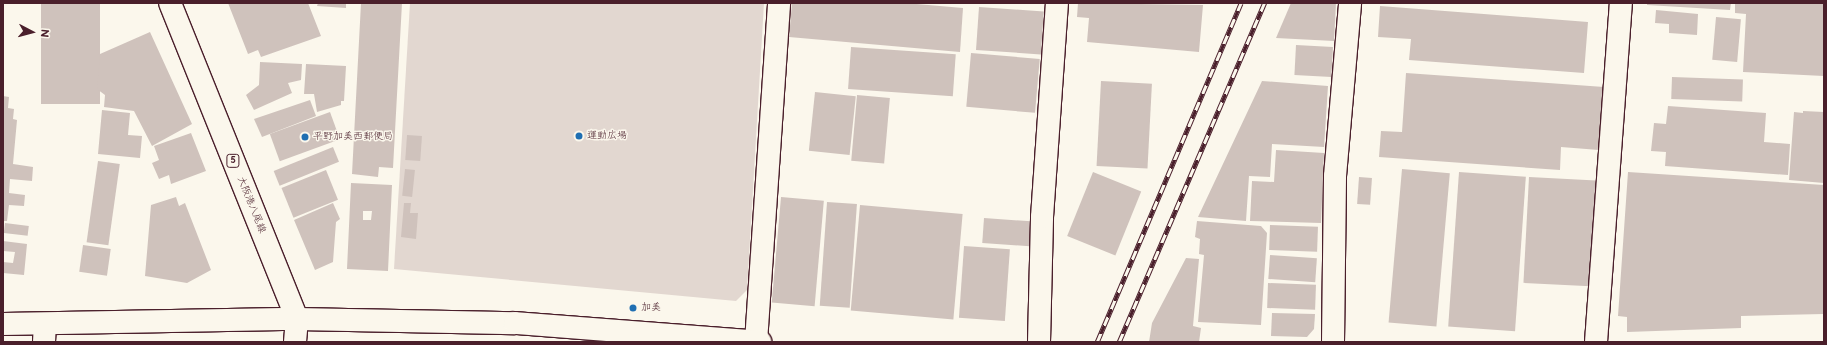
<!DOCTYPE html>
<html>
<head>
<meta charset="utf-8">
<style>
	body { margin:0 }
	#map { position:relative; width:1827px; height:345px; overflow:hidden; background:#fbf7ec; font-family:"Balsamiq Sans","Klee One",sans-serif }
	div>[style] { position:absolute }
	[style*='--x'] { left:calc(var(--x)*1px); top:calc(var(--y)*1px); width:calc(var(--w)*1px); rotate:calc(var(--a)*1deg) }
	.green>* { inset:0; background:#e2d7d0 }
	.building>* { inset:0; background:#cfc2bc; transform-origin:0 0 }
	.roads { filter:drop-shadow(1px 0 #4a1f2b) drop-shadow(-1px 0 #4a1f2b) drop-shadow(0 1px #4a1f2b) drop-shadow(0 -1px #4a1f2b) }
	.minor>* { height:22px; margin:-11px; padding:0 11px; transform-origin:11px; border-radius:11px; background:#fbf7ec }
	.tertiary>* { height:22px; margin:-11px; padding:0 11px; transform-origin:11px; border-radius:11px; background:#fbf7ec }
	.primary>* { height:22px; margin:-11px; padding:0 11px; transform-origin:11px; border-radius:11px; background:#fbf7ec }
	.rail>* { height:4.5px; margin-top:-2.25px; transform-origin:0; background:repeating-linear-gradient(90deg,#fbf7ec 0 9px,#4a1f2b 0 18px); box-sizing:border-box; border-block:1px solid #4a1f2b }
	.dots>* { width:11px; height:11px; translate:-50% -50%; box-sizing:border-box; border:2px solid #fbf7ec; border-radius:50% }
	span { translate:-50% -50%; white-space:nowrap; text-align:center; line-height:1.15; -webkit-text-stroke:3px #fbf7ec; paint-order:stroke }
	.shield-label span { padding:1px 3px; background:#fbf7ec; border:1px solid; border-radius:3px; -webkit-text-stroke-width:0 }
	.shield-label { font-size:9px; color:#4a1f2b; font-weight:700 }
	.poi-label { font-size:10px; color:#4a1f2b }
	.left { translate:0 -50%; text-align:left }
	.street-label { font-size:10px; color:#4a1f2b }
	.frame { position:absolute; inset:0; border:4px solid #4a1f2b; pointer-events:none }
	.north { position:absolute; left:12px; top:12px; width:40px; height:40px; -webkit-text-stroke:3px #fbf7ec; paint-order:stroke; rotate:96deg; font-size:11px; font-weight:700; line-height:16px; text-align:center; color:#4a1f2b }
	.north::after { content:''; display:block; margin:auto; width:14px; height:18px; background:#4a1f2b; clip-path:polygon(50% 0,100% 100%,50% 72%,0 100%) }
</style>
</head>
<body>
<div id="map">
	<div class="green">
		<i style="clip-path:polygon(410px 3px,764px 3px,747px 290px,736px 301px,394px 269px)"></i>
	</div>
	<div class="building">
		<i style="left:41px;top:3px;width:59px;height:101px"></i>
		<i style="clip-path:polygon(228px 3px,308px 3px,321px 36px,261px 57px,258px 50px,248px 54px)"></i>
		<i style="clip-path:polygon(318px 3px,346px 3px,346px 8px,317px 6px)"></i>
		<i style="clip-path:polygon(361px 3px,402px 3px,393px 168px,379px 167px,378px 177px,352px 174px)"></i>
		<i style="clip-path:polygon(792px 3px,905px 3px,963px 8px,960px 52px,789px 37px)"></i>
		<i style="clip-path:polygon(1078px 3px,1203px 5px,1199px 52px,1087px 42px,1089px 18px,1077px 17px)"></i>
		<i style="clip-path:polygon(1291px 3px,1336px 3px,1334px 41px,1276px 38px)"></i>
		<i style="clip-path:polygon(1647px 3px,1731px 3px,1730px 10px,1647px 5px)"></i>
		<i style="clip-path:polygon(1735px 3px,1824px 3px,1824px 76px,1743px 72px,1746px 14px,1735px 13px)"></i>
		<i style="clip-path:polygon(1380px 6px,1588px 22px,1584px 73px,1409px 60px,1411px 39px,1378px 37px)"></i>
		<i style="left:979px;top:7px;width:65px;height:43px;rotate:4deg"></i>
		<i style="clip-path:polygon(1656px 10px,1698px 14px,1697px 35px,1669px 33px,1669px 24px,1655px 23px)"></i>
		<i style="left:1716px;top:17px;width:25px;height:43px;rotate:5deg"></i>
		<i style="clip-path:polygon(150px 32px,192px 124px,152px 146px,134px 111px,104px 107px,105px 95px,97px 89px,100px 54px)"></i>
		<i style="left:1296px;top:45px;width:37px;height:30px;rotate:3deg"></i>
		<i style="left:851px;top:47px;width:105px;height:42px;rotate:4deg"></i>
		<i style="left:971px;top:53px;width:69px;height:54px;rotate:5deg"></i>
		<i style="clip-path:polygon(260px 62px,302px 64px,301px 80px,288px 83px,292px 93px,254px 110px,246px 95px,259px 85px)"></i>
		<i style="clip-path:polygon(306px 64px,346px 66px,344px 101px,341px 101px,341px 105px,317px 112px,314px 94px,304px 94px)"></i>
		<i style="clip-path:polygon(1406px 73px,1604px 87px,1599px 150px,1561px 147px,1560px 170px,1379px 157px,1381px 131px,1402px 132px)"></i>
		<i style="left:1672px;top:77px;width:71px;height:22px;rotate:2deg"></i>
		<i style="left:1101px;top:81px;width:51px;height:85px;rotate:3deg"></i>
		<i style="clip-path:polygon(1262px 81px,1328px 86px,1324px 147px,1272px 144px,1270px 177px,1249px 176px,1246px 221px,1198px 217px)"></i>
		<i style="left:815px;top:92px;width:41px;height:59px;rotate:6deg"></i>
		<i style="left:857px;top:95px;width:33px;height:66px;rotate:5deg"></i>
		<i style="clip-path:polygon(3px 96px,9px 97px,8px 108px,14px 109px,13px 119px,17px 120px,13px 164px,33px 167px,32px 181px,10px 179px,9px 193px,25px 195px,24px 206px,9px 205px,7px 221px,3px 221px)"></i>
		<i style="clip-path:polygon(310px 100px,316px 116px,262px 137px,254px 119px)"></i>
		<i style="clip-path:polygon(1668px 106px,1766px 113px,1764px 142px,1790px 144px,1788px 175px,1665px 166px,1666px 152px,1651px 151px,1654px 123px,1666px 124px)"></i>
		<i style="clip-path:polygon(102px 110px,130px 113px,128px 135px,142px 136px,140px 158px,98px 154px)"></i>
		<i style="clip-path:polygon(1803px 111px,1824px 112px,1824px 183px,1789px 180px,1794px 112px,1803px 113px)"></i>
		<i style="left:330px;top:112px;width:29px;height:64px;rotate:70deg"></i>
		<i style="clip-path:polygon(191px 133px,206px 171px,171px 184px,169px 175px,159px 179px,152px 163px,159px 160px,154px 146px)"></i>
		<i style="left:407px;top:135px;width:15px;height:25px;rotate:4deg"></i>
		<i style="left:333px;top:147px;width:16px;height:64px;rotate:68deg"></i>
		<i style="clip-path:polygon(1276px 150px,1324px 153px,1321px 223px,1250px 221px,1252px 181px,1274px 182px)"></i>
		<i style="left:98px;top:161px;width:22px;height:82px;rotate:8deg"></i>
		<i style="left:405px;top:169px;width:10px;height:27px;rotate:6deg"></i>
		<i style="left:1402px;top:169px;width:48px;height:154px;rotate:5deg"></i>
		<i style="left:326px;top:170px;width:32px;height:48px;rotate:68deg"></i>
		<i style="left:1093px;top:172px;width:52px;height:69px;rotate:22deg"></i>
		<i style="left:1459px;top:172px;width:67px;height:155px;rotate:4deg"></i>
		<i style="clip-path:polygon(1628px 172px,1824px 185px,1824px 314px,1741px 316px,1741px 328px,1627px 332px,1627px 317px,1618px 316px)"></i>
		<i style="left:1359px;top:177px;width:13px;height:27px;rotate:4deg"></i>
		<i style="left:1529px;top:177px;width:67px;height:106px;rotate:3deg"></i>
		<i style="clip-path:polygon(evenodd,351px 183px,392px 185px,388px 271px,347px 269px,351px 183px,363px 211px,372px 211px,371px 220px,363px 220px,363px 211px)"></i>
		<i style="clip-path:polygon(176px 197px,179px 206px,185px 203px,211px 270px,187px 283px,145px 276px,151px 205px)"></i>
		<i style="left:781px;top:197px;width:43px;height:106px;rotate:5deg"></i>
		<i style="left:827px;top:202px;width:30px;height:104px;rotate:4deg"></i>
		<i style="clip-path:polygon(333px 203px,340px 219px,336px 222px,333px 262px,315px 270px,294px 220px)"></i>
		<i style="clip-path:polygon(404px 203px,411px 203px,410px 213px,418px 213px,416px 239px,401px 237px)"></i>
		<i style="left:860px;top:205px;width:103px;height:106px;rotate:5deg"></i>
		<i style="left:984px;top:218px;width:51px;height:25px;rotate:4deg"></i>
		<i style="clip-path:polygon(1197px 221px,1261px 226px,1267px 233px,1261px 325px,1198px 322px,1204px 255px,1199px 254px,1200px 239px,1195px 237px)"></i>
		<i style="left:5px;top:223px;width:24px;height:10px;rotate:7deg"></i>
		<i style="left:1270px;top:225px;width:48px;height:25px;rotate:2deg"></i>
		<i style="clip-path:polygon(3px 241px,27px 244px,24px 275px,3px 273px,3px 262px,13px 263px,15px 252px,3px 251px)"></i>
		<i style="left:83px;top:245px;width:28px;height:27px;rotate:8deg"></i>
		<i style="left:964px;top:246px;width:46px;height:72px;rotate:4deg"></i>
		<i style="left:1270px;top:255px;width:47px;height:24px;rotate:4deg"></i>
		<i style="clip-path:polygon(1186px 258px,1199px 259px,1193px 326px,1201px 328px,1199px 342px,1149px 342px,1152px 323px)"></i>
		<i style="left:1268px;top:283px;width:48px;height:25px;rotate:2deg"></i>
		<i style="clip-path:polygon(1272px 313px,1315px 314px,1314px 329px,1307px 337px,1271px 336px)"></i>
	</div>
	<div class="roads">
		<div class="minor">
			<i style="--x:44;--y:342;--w:17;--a:-87"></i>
			<i style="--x:756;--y:342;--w:340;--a:-86.1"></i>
			<i style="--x:1039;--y:342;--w:125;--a:-88.6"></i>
			<i style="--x:1042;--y:217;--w:215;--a:-86"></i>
			<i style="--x:1333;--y:342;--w:166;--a:-89.3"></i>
			<i style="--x:1335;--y:176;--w:174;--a:-85"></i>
			<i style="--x:1596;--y:342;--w:340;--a:-85.8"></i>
		</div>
		<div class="tertiary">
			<i style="--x:3;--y:324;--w:294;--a:-1"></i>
			<i style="--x:297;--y:319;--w:218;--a:1.1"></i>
			<i style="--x:515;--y:323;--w:246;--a:4.4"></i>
		</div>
		<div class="primary">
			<i style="--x:170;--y:3;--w:341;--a:68.1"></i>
			<i style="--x:297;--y:319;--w:23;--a:95"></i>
		</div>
	</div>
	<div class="rail">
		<i style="--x:1097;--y:342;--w:368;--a:-67"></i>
		<i style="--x:1119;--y:342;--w:369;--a:-66.8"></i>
	</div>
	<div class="dots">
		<i style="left:579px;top:136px;background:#1f6fb2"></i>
		<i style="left:305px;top:137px;background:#1f6fb2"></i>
		<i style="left:633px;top:308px;background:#1f6fb2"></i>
	</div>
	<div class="shield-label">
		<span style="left:233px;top:161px">5</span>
	</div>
	<div class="poi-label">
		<span class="left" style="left:587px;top:136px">運動広場</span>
		<span class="left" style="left:313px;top:137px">平野加美西郵便局</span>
		<span class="left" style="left:641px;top:308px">加美</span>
	</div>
	<div class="street-label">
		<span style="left:251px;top:205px;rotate:68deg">大阪港八尾線</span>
	</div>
	<div class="frame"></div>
	<div class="north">N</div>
</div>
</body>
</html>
